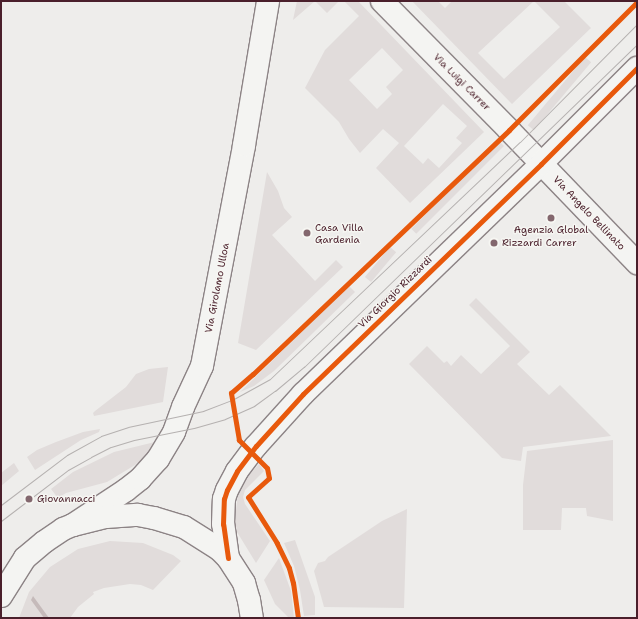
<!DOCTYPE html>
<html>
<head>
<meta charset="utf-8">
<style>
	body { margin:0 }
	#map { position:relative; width:638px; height:619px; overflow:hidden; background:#eeedeb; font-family:"Shantell Sans",sans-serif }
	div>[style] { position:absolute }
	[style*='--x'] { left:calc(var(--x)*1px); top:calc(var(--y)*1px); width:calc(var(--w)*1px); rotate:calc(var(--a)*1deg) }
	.green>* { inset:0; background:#e1dcdb; transform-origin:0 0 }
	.water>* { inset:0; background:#c5baba }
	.roads { filter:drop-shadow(1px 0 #8c8385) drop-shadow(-1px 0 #8c8385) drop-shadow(0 1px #8c8385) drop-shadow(0 -1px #8c8385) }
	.minor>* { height:22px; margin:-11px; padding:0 11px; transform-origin:11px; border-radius:11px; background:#f4f4f2 }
	.tram>* { height:1px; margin:-0.5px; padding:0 0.5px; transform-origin:0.5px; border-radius:0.5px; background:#b5b1b0 }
	.cycleway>* { height:5px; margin:-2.5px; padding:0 2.5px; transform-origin:2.5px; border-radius:2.5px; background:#e8590c }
	.dots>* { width:11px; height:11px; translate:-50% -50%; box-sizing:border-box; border:2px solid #f6f6f2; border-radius:50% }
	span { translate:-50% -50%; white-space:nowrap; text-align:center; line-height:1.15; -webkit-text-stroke:3px #f6f6f2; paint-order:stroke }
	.street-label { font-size:10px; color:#4a1f2b }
	.poi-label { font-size:10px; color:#4a1f2b }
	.left { translate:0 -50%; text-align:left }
	.frame { position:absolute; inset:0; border:2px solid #4a1f2b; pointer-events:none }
</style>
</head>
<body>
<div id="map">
	<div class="green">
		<i style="clip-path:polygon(297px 1px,339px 1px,327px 13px,315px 1px,293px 20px)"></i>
		<i style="clip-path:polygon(evenodd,344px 1px,358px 1px,484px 132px,410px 203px,376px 168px,399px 143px,383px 129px,360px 153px,349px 139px,339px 122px,305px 88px,325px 50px,359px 16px,344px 1px,382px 48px,403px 70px,386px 87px,392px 94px,377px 109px,349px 80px,382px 48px,344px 1px,443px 104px,467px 126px,456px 138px,462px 143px,439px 168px,428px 158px,423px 164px,404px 146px,443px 104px)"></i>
		<i style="clip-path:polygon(evenodd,412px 1px,438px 1px,445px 8px,452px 1px,564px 1px,591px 28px,512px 104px,412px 1px,534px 1px,560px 27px,504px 79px,478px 53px,534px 1px)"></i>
		<i style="left:585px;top:57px;width:8px;height:89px;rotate:40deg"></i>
		<i style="left:499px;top:141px;width:7px;height:124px;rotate:45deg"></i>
		<i style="clip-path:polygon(267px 172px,278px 191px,284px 208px,292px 217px,272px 235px,315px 281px,336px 260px,343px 267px,256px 350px,238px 343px)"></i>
		<i style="left:390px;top:247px;width:8px;height:39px;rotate:40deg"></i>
		<i style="clip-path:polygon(349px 286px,355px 292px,274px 371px,254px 386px,240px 392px)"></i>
		<i style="clip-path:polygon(476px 298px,530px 352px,517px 364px,549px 395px,560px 385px,611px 436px,523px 447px,521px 461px,502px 458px,409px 364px,427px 346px,444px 363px,447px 361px,451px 366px,461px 355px,481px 374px,510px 346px,469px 305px)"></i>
		<i style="clip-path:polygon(168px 367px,163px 402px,94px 416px,93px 413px,95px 411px,126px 387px,136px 374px,149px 369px)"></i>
		<i style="clip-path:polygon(100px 429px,99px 432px,81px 440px,35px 470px,27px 457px,37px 450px,56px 442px,83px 432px)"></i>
		<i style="clip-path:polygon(613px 440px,613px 521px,587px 516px,586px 508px,562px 508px,561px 530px,523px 530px,523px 485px,527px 451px)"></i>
		<i style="clip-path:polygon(159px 441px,146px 456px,135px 465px,107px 482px,66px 493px,58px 498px,51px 489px,73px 472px,114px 452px)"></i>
		<i style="clip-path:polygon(14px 463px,19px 471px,1px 486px,1px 473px)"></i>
		<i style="clip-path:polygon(259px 464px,264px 471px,245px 490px,243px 497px,245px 504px,270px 541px,256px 563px,237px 532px,235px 519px,238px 494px,242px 483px)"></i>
		<i style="clip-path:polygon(407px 509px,404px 608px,324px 607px,314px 571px,318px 563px,325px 561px,328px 557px,382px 521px)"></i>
		<i style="clip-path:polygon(295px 540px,315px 597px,315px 615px,304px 616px,300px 590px,294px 566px,284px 543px)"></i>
		<i style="clip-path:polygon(110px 541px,143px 543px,173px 555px,181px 561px,153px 590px,141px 585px,130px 584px,104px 588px,93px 592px,94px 594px,78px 607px,70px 618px,19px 618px,29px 592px,50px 567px,78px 549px)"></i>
		<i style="clip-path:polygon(279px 558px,291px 591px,294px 618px,289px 618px,275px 604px,264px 580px)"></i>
	</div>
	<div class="water">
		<i style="clip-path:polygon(33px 596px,49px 618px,44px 618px,31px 600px)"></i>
	</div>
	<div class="roads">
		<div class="minor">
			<i style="--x:382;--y:1;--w:181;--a:45.4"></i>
			<i style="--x:509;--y:130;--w:185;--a:46.1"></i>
			<i style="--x:73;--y:525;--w:64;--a:-33.4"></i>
			<i style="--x:126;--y:490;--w:18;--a:-38"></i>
			<i style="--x:140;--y:479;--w:27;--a:-48"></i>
			<i style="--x:158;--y:459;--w:31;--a:-59"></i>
			<i style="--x:174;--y:432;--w:27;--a:-70"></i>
			<i style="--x:183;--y:407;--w:45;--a:-65.1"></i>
			<i style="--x:202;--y:366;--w:225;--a:-79.2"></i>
			<i style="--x:244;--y:145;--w:146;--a:-80.5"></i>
			<i style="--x:228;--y:558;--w:34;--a:-98"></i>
			<i style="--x:223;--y:524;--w:25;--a:-88"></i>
			<i style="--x:224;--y:499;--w:9;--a:-72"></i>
			<i style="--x:227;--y:490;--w:21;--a:-62"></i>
			<i style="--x:237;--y:471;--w:31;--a:-53"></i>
			<i style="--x:256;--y:446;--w:70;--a:-47.9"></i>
			<i style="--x:303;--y:394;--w:331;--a:-44"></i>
			<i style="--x:541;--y:164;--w:136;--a:-45"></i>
			<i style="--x:1;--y:596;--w:45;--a:-57.7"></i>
			<i style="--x:25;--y:558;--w:25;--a:-40"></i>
			<i style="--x:44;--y:542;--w:23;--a:-34"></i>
			<i style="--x:63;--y:529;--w:11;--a:-22"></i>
			<i style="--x:73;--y:525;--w:34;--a:-14"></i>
			<i style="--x:106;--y:517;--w:32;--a:-4"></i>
			<i style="--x:138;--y:515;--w:16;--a:11"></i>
			<i style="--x:154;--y:518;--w:31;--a:17"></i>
			<i style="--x:184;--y:527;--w:41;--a:32.2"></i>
			<i style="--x:219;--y:549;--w:13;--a:45"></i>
			<i style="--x:228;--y:558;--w:30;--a:57"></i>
			<i style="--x:244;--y:583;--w:18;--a:74"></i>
			<i style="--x:249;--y:600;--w:18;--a:81"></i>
		</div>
	</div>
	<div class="tram">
		<i style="--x:1;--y:505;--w:83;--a:-37.1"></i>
		<i style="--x:67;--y:455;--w:39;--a:-29"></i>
		<i style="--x:101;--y:436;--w:28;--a:-18"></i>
		<i style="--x:128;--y:427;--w:77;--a:-12"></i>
		<i style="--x:203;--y:411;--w:31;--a:-21"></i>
		<i style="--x:232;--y:400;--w:43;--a:-28.9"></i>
		<i style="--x:270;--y:379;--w:344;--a:-43.5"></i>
		<i style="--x:520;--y:142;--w:166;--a:-45.2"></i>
		<i style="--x:1;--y:521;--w:84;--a:-37.3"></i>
		<i style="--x:68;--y:470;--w:26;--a:-29"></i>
		<i style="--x:91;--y:457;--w:22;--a:-27"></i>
		<i style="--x:111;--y:447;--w:24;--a:-17"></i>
		<i style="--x:134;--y:440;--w:61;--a:-11.3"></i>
		<i style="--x:194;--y:428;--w:32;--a:-16"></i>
		<i style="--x:225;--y:419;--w:32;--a:-24"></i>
		<i style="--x:254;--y:406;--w:26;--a:-36"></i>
		<i style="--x:275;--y:391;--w:38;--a:-40"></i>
		<i style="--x:304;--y:367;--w:464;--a:-44.1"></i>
	</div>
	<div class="cycleway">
		<i style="--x:228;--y:558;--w:34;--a:-98"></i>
		<i style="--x:223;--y:524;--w:25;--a:-88"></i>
		<i style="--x:224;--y:499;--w:9;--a:-72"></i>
		<i style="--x:227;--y:490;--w:21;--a:-62"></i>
		<i style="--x:237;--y:471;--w:31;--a:-53"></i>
		<i style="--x:256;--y:446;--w:70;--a:-47.9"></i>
		<i style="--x:303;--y:394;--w:331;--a:-44"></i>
		<i style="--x:541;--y:164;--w:136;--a:-45"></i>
		<i style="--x:298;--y:618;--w:35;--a:-98"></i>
		<i style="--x:293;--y:583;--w:16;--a:-105"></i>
		<i style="--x:289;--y:568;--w:28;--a:-116"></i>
		<i style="--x:277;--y:543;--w:54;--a:-122.2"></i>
		<i style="--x:248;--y:497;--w:28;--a:-42"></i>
		<i style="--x:269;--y:478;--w:10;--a:-101"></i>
		<i style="--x:267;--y:468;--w:40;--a:-135"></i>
		<i style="--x:239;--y:440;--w:48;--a:-99.7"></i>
		<i style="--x:231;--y:393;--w:29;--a:-41"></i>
		<i style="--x:253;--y:374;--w:354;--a:-43.6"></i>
		<i style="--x:509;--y:130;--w:181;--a:-45"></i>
	</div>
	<div class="dots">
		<i style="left:551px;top:218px;background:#83676e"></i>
		<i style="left:307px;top:233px;background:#83676e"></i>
		<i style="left:494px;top:243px;background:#83676e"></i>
		<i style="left:29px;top:499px;background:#83676e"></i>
	</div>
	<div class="street-label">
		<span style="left:462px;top:82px;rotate:45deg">Via Luigi Carrer</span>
		<span style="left:589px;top:213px;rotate:46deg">Via Angelo Bellinato</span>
		<span style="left:217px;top:288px;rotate:-79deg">Via Girolamo Ulloa</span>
		<span style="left:395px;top:292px;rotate:-44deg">Via Giorgio Rizzardi</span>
	</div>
	<div class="poi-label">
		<span class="left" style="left:315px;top:233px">Casa Villa<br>Gardenia</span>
		<span style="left:551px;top:230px">Agenzia Global</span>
		<span class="left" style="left:502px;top:243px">Rizzardi Carrer</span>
		<span class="left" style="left:37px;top:499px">Giovannacci</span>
	</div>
	<div class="frame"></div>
</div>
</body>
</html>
